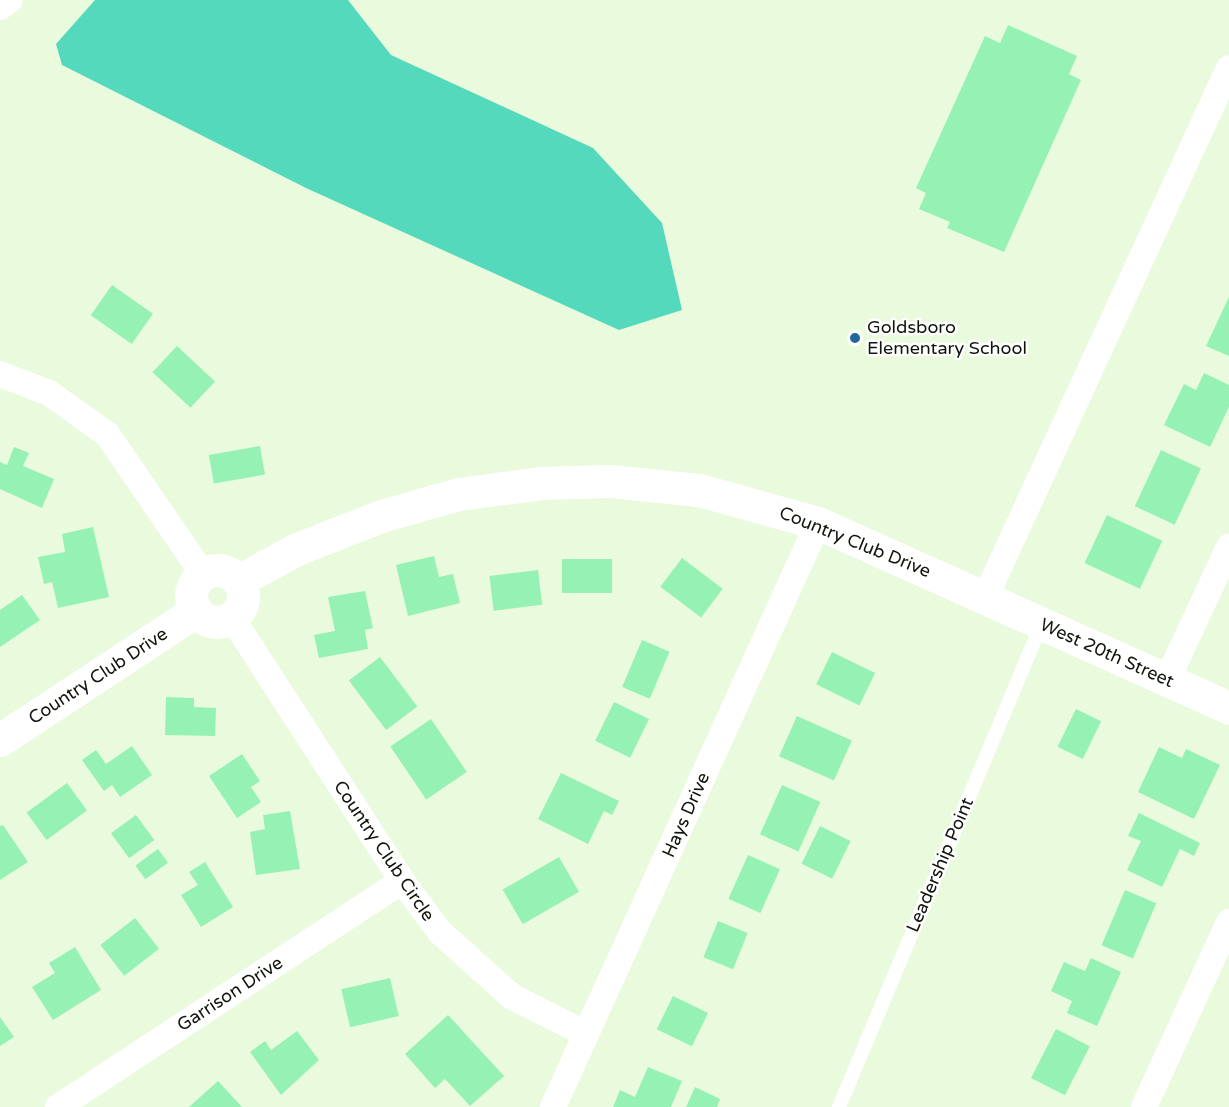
<!DOCTYPE html>
<html>
<head>
<meta charset="utf-8">
<style>
	body { margin:0 }
	#map { position:relative; width:1229px; height:1107px; overflow:hidden; background:#eafadd; font-family:"Varela Round",sans-serif }
	div>[style] { position:absolute }
	[style*='--x'] { left:calc(var(--x)*1px); top:calc(var(--y)*1px); width:calc(var(--w)*1px); rotate:calc(var(--a)*1deg) }
	.water>* { inset:0; background:#54d9bd }
	.building>* { inset:0; background:#96f2b4; transform-origin:0 0 }
	.lane>* { height:14px; margin:-7px; padding:0 7px; transform-origin:7px; border-radius:7px; background:#fff }
	.street>* { height:26px; margin:-13px; padding:0 13px; transform-origin:13px; border-radius:13px; background:#fff }
	.secondary>* { height:33px; margin:-16.5px; padding:0 16.5px; transform-origin:16.5px; border-radius:16.5px; background:#fff }
	.secondary>.ring { margin:-16.5px; padding:0; box-sizing:content-box; background:none; border:33px solid #fff; border-radius:50% }
	.dots>* { width:16px; height:16px; translate:-50% -50%; box-sizing:border-box; border:3px solid #fff; border-radius:50% }
	span { translate:-50% -50%; white-space:nowrap; text-align:center; line-height:1.15; -webkit-text-stroke:5px #fff; paint-order:stroke }
	.poi-label { font-size:18px; color:#0f150b }
	.left { translate:0 -50%; text-align:left }
	.street-label { font-size:18px; color:#0f150b }
</style>
</head>
<body>
<div id="map">
	<div class="water">
		<i style="clip-path:polygon(95px 0,348px 0,391px 55px,593px 148px,662px 223px,682px 310px,619px 330px,306px 188px,62px 65px,56px 44px)"></i>
	</div>
	<div class="building">
		<i style="clip-path:polygon(1008px 25px,1077px 56px,1069px 74px,1081px 80px,1004px 252px,947px 228px,950px 222px,919px 209px,926px 193px,916px 188px,985px 36px,1000px 43px)"></i>
		<i style="left:112px;top:285px;width:50px;height:37px;rotate:35deg"></i>
		<i style="clip-path:polygon(1229px 297px,1229px 356px,1206px 346px)"></i>
		<i style="left:177px;top:346px;width:52px;height:36px;rotate:43deg"></i>
		<i style="clip-path:polygon(1204px 373px,1229px 385px,1229px 407px,1210px 447px,1164px 425px,1184px 384px,1196px 390px)"></i>
		<i style="left:260px;top:446px;width:29px;height:52px;rotate:80deg"></i>
		<i style="clip-path:polygon(14px 447px,29px 453px,23px 466px,54px 479px,42px 508px,0 489px,0 462px,7px 465px)"></i>
		<i style="left:1161px;top:450px;width:44px;height:62px;rotate:25deg"></i>
		<i style="left:1107px;top:515px;width:61px;height:53px;rotate:25deg"></i>
		<i style="clip-path:polygon(93px 527px,109px 597px,58px 608px,52px 582px,44px 584px,38px 557px,65px 552px,62px 534px)"></i>
		<i style="clip-path:polygon(434px 556px,439px 577px,453px 574px,460px 603px,408px 616px,396px 565px)"></i>
		<i style="left:682px;top:558px;width:51px;height:36px;rotate:37deg"></i>
		<i style="left:562px;top:559px;width:50px;height:34px"></i>
		<i style="left:538px;top:570px;width:35px;height:49px;rotate:83deg"></i>
		<i style="clip-path:polygon(365px 591px,373px 628px,365px 630px,368px 649px,319px 658px,314px 635px,335px 631px,328px 597px)"></i>
		<i style="clip-path:polygon(22px 595px,40px 620px,0 647px,0 610px)"></i>
		<i style="left:642px;top:640px;width:30px;height:51px;rotate:23deg"></i>
		<i style="left:832px;top:652px;width:48px;height:36px;rotate:26deg"></i>
		<i style="left:380px;top:657px;width:62px;height:39px;rotate:53deg"></i>
		<i style="clip-path:polygon(166px 697px,194px 698px,194px 707px,216px 708px,215px 736px,165px 735px)"></i>
		<i style="left:614px;top:702px;width:39px;height:43px;rotate:26deg"></i>
		<i style="left:1076px;top:709px;width:28px;height:42px;rotate:26deg"></i>
		<i style="left:797px;top:716px;width:60px;height:44px;rotate:24deg"></i>
		<i style="left:431px;top:719px;width:64px;height:49px;rotate:56deg"></i>
		<i style="clip-path:polygon(132px 746px,152px 775px,120px 797px,112px 785px,104px 791px,82px 760px,96px 750px,106px 764px)"></i>
		<i style="clip-path:polygon(1159px 747px,1182px 758px,1186px 749px,1220px 765px,1194px 819px,1138px 792px)"></i>
		<i style="clip-path:polygon(242px 754px,260px 781px,251px 787px,261px 802px,237px 818px,209px 776px)"></i>
		<i style="clip-path:polygon(561px 773px,619px 801px,612px 815px,604px 811px,588px 844px,538px 819px)"></i>
		<i style="left:67px;top:783px;width:34px;height:50px;rotate:54deg"></i>
		<i style="left:782px;top:785px;width:42px;height:54px;rotate:24deg"></i>
		<i style="clip-path:polygon(290px 811px,300px 869px,256px 875px,250px 832px,265px 829px,263px 815px)"></i>
		<i style="clip-path:polygon(1139px 813px,1200px 843px,1194px 856px,1180px 849px,1162px 887px,1127px 870px,1141px 841px,1128px 836px)"></i>
		<i style="left:136px;top:815px;width:31px;height:31px;rotate:54deg"></i>
		<i style="clip-path:polygon(3px 825px,28px 862px,0 880px,0 826px)"></i>
		<i style="left:820px;top:826px;width:34px;height:42px;rotate:26deg"></i>
		<i style="left:158px;top:849px;width:17px;height:28px;rotate:54deg"></i>
		<i style="left:748px;top:855px;width:35px;height:48px;rotate:24deg"></i>
		<i style="left:559px;top:857px;width:40px;height:65px;rotate:60deg"></i>
		<i style="clip-path:polygon(205px 862px,233px 907px,201px 927px,181px 895px,198px 885px,189px 872px)"></i>
		<i style="left:1125px;top:890px;width:34px;height:60px;rotate:23deg"></i>
		<i style="left:135px;top:918px;width:39px;height:44px;rotate:52deg"></i>
		<i style="left:718px;top:921px;width:32px;height:39px;rotate:22deg"></i>
		<i style="clip-path:polygon(75px 947px,101px 990px,53px 1020px,32px 987px,55px 973px,49px 963px)"></i>
		<i style="clip-path:polygon(1091px 958px,1121px 972px,1097px 1026px,1067px 1013px,1072px 1001px,1051px 991px,1064px 962px,1085px 971px)"></i>
		<i style="left:390px;top:978px;width:39px;height:50px;rotate:77deg"></i>
		<i style="left:673px;top:996px;width:39px;height:37px;rotate:26deg"></i>
		<i style="clip-path:polygon(448px 1015px,504px 1076px,470px 1106px,445px 1079px,435px 1088px,405px 1054px)"></i>
		<i style="clip-path:polygon(0 1017px,14px 1037px,0 1046px)"></i>
		<i style="left:1056px;top:1029px;width:38px;height:55px;rotate:27deg"></i>
		<i style="clip-path:polygon(297px 1031px,319px 1060px,281px 1095px,250px 1052px,265px 1041px,271px 1050px)"></i>
		<i style="clip-path:polygon(648px 1067px,682px 1081px,671px 1107px,613px 1107px,620px 1090px,635px 1097px)"></i>
		<i style="clip-path:polygon(218px 1081px,242px 1107px,189px 1107px)"></i>
		<i style="clip-path:polygon(695px 1087px,720px 1099px,717px 1107px,686px 1107px)"></i>
	</div>
	<div class="lane">
		<i style="--x:839;--y:1107;--w:525;--a:-67.25"></i>
	</div>
	<div class="street">
		<i style="--x:0;--y:7;--w:12;--a:-35"></i>
		<i style="--x:0;--y:374;--w:53;--a:21.2"></i>
		<i style="--x:49;--y:393;--w:71;--a:35.3"></i>
		<i style="--x:107;--y:434;--w:170;--a:55.6"></i>
		<i style="--x:985;--y:598;--w:583;--a:-65.28"></i>
		<i style="--x:232;--y:618;--w:313;--a:57.1"></i>
		<i style="--x:402;--y:881;--w:64;--a:53.3"></i>
		<i style="--x:440;--y:932;--w:96;--a:42"></i>
		<i style="--x:511;--y:996;--w:84;--a:26.9"></i>
		<i style="--x:1167;--y:680;--w:147;--a:-65"></i>
		<i style="--x:58;--y:1107;--w:412;--a:-33.3"></i>
		<i style="--x:553;--y:1107;--w:641;--a:-65.59"></i>
		<i style="--x:1144;--y:1107;--w:204;--a:-65.3"></i>
	</div>
	<div class="secondary">
		<i class="ring" style="left:191px;top:570px;width:19px;height:19px"></i>
		<i style="--x:238;--y:581;--w:67;--a:-28.5"></i>
		<i style="--x:297;--y:549;--w:90;--a:-21.4"></i>
		<i style="--x:381;--y:516;--w:80;--a:-15.9"></i>
		<i style="--x:458;--y:494;--w:84;--a:-7.5"></i>
		<i style="--x:541;--y:483;--w:69;--a:-1.7"></i>
		<i style="--x:610;--y:481;--w:89;--a:5.8"></i>
		<i style="--x:699;--y:490;--w:123;--a:15.5"></i>
		<i style="--x:818;--y:523;--w:451;--a:24.2"></i>
		<i style="--x:0;--y:740;--w:235;--a:-33.4"></i>
	</div>
	<div class="dots">
		<i style="left:855px;top:338px;background:#20679c"></i>
	</div>
	<div class="poi-label">
		<span class="left" style="left:867px;top:338px">Goldsboro<br>Elementary School</span>
	</div>
	<div class="street-label">
		<span style="left:855px;top:542px;rotate:22deg">Country Club Drive</span>
		<span style="left:1107px;top:653px;rotate:24deg">West 20th Street</span>
		<span style="left:98px;top:676px;rotate:-33deg">Country Club Drive</span>
		<span style="left:686px;top:815px;rotate:-66deg">Hays Drive</span>
		<span style="left:384px;top:851px;rotate:56deg">Country Club Circle</span>
		<span style="left:940px;top:865px;rotate:-67deg">Leadership Point</span>
		<span style="left:230px;top:994px;rotate:-33deg">Garrison Drive</span>
	</div>
</div>
</body>
</html>
